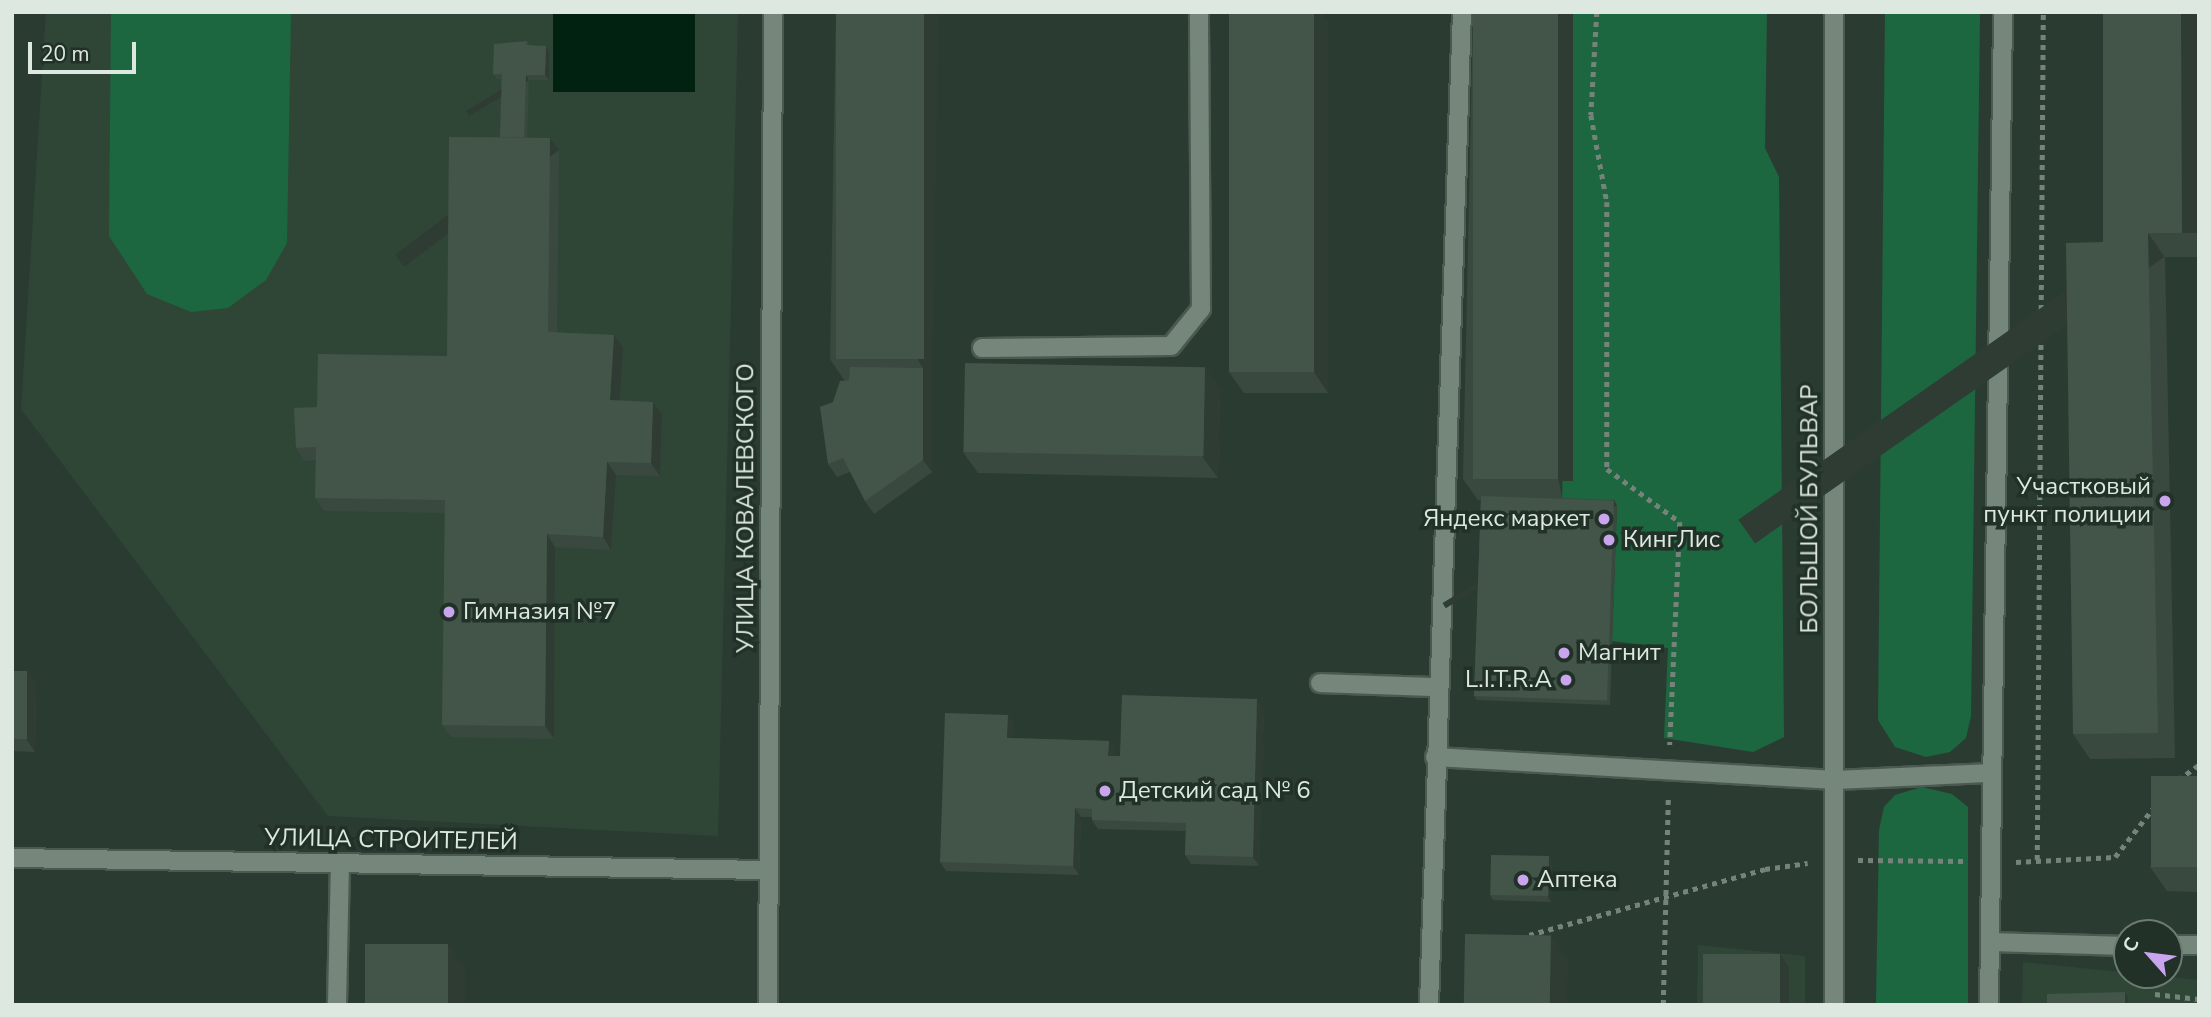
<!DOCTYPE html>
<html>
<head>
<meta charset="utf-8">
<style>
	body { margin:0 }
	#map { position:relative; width:2211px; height:1017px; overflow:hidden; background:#2a3c31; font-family:"Nunito Sans",sans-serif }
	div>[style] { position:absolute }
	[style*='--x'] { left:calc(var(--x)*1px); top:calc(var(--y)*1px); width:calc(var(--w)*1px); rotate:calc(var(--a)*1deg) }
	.built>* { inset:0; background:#2f4637 }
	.green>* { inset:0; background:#1d6740 }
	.water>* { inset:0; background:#022211; transform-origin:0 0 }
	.path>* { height:4.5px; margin-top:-2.25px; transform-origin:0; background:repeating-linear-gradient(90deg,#75847a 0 5px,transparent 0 10px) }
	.roads { filter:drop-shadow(2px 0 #4b5950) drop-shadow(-2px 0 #4b5950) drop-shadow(0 2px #4b5950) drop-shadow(0 -2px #4b5950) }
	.service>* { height:18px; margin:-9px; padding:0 9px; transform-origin:9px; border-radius:9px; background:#74877a }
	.minor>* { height:18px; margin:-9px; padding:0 9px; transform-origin:9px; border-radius:9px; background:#74877a }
	.wall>* { inset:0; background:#3a493f }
	.shaded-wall>* { inset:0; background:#2f3c33; transform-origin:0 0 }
	.building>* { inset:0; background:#435549; transform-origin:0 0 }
	.dots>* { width:19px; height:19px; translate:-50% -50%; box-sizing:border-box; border:4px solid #213127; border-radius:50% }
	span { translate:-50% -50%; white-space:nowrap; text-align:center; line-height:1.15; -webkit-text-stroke:7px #213127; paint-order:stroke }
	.poi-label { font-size:24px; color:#dde8e0 }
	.right { translate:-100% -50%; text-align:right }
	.left { translate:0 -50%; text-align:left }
	.street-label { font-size:24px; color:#dde8e0 }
	.frame { position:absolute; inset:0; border:14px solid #dde8e0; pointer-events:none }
	.north { position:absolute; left:2113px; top:919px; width:70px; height:70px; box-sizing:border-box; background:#213127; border:2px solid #6c7a71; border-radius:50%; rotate:298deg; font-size:19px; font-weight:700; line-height:28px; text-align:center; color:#dde8e0 }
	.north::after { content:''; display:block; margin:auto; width:24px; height:32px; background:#c9a5ee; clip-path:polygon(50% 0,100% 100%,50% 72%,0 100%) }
	.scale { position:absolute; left:28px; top:42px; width:108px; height:32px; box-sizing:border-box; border:4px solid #dde8e0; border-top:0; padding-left:9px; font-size:21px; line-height:24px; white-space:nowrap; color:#dde8e0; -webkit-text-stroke:5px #213127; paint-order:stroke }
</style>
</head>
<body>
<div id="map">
	<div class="built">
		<i style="clip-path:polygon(46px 12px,738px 12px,718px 836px,328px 816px,21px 409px)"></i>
		<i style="clip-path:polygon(1698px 945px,1805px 956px,1805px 1005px,1697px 1005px)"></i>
		<i style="clip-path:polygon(2023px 962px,2199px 980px,2199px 1005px,2022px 1005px)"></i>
	</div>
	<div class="green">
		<i style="clip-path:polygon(111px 12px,291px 12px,287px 243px,266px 280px,228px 308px,191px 312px,147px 294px,109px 236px)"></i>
		<i style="clip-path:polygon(1573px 12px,1767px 12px,1765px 148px,1779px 177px,1784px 737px,1753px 752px,1664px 738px,1668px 648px,1612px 641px,1617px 505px,1562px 502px)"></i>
		<i style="clip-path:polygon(1885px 12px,1980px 12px,1971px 716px,1966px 738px,1950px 752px,1926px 757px,1895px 747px,1878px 720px)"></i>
		<i style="clip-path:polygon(1922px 787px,1952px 794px,1968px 807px,1968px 1005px,1876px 1005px,1879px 830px,1884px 807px,1895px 795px)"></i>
	</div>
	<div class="water">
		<i style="left:553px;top:12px;width:142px;height:80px"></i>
	</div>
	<div class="path">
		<i style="--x:1597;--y:12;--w:103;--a:93.3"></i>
		<i style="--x:1591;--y:115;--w:88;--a:79.6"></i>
		<i style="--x:1607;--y:202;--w:267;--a:90"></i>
		<i style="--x:1607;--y:469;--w:90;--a:36"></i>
		<i style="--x:1680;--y:522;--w:223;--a:92.6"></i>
		<i style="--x:2178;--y:780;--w:26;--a:-36"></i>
		<i style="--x:1858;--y:860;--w:107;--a:0.5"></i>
		<i style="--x:2037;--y:860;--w:848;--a:-89.59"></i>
		<i style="--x:2016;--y:862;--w:99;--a:-2.9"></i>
		<i style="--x:2115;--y:857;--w:63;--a:-52"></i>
		<i style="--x:1529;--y:935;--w:245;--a:-15.6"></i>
		<i style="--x:1765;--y:869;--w:43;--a:-7.9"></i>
		<i style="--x:2155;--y:994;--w:44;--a:6.5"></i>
		<i style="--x:1663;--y:1005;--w:209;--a:-88.6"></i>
	</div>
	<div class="roads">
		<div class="service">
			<i style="--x:982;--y:348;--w:189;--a:-0.6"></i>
			<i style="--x:1171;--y:346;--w:48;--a:-51"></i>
			<i style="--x:1201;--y:309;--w:297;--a:-90.4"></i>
			<i style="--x:1320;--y:683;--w:117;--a:2"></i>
			<i style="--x:1435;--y:757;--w:401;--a:3.3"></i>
			<i style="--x:1835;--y:780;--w:157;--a:-2.6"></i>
			<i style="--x:1990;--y:942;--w:137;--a:1.7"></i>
			<i style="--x:2169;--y:945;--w:30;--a:0"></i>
			<i style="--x:337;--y:1005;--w:141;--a:-88.8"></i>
			<i style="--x:1429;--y:1005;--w:994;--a:-88.1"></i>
			<i style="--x:1989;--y:1005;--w:993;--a:-89.19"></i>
		</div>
		<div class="minor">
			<i style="--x:1834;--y:12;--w:993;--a:90"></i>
			<i style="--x:12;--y:858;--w:757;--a:0.91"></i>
			<i style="--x:768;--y:1005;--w:993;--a:-89.71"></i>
		</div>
	</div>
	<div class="wall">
		<i style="clip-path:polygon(836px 12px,932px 381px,932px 472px,874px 514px,865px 501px,850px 472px,837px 477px,828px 464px,833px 402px,849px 380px,844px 380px,830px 359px)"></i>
		<i style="clip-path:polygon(1229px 12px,1321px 12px,1328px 23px,1328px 393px,1244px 393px,1229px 372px)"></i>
		<i style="clip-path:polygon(1473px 12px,1562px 498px,1614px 500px,1617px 505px,1610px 705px,1477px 700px,1474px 696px,1481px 500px,1478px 500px,1463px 479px)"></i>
		<i style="clip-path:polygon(2103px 12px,2198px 12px,2199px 257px,2165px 257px,2175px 758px,2090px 759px,2073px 734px,2103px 242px)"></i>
		<i style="clip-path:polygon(527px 41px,530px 46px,546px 46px,549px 51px,549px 80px,529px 80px,527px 137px,559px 150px,557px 333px,614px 335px,623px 348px,620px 401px,653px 402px,662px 414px,660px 476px,616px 475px,611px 550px,555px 547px,554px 739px,451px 737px,442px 725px,445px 513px,324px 511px,315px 498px,316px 460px,304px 461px,296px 448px,317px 407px,447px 356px,500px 137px,501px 79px,497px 79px,493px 74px)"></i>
		<i style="clip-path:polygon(1205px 369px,1220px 390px,1218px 478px,978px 473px,963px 452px)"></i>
		<i style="clip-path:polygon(12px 671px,27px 671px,36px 684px,35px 752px,12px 751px)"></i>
		<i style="clip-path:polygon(1264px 708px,1259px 866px,1191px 864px,1185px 855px,1186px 831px,1098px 829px,1092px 820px,1092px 817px,1081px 817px,1079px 875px,946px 871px,940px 862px,1014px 724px,1013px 738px,1109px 741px,1115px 750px,1115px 756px,1120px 756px)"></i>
		<i style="clip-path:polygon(2199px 776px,2199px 892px,2167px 891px,2150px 867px)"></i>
		<i style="clip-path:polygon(1549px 856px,1552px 861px,1551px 902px,1493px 900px,1490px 895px)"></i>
	</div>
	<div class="shaded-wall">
		<i style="clip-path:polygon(924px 12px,939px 12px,932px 381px,932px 472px,923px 460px,923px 368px,918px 360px)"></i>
		<i style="clip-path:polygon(1314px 12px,1321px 12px,1328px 23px,1328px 393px,1314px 372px)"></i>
		<i style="left:1558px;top:12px;width:15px;height:469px"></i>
		<i style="left:2181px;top:12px;width:17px;height:221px"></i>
		<i style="clip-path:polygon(546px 46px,549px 51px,549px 80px,545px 75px)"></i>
		<i style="left:526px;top:75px;width:6px;height:70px;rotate:59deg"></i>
		<i style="left:550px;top:138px;width:15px;height:194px;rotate:53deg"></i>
		<i style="left:2148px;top:233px;width:29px;height:500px;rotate:55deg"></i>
		<i style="clip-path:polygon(614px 335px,623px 348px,619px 413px,610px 400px)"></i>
		<i style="clip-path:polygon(1205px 369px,1220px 390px,1218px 478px,1203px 458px)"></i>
		<i style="clip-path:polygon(653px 402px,662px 414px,660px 476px,651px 463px)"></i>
		<i style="clip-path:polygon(607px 462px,616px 475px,611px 550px,603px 537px)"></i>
		<i style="left:1614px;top:500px;width:6px;height:200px;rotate:59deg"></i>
		<i style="clip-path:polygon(547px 534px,555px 547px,554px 739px,545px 726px)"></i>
		<i style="clip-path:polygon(27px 671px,36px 684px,35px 752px,26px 739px)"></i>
		<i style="clip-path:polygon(1257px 699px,1264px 708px,1259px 866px,1253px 857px)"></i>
		<i style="clip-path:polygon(1008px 715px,1014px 724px,1013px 747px,1007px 738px)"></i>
		<i style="clip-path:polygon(1109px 741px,1115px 750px,1115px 765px,1108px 756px)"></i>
		<i style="clip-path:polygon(1075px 808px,1081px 817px,1079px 875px,1073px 866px)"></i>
		<i style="clip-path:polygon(1549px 856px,1552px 861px,1551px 902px,1548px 898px)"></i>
		<i style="clip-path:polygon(1551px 935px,1568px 959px,1567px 1005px,1550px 1005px)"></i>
		<i style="clip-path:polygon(448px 944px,465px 969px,465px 1005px,448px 1005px)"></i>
		<i style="clip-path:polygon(1780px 954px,1789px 967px,1789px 1005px,1780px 1005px)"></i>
		<i style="clip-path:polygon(2125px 992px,2128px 997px,2128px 1005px,2125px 1005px)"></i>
	</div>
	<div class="building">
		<i style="left:836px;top:12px;width:88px;height:347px"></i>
		<i style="left:1229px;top:12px;width:85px;height:360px"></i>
		<i style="left:1473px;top:12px;width:85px;height:467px"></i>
		<i style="clip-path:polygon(2103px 12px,2181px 12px,2182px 233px,2148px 233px,2158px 733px,2073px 734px,2066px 243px,2103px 242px)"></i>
		<i style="clip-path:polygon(527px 41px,526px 45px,546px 46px,545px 75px,526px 75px,524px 137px,500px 137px,502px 74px,493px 74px,494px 44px)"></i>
		<i style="clip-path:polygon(449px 137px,550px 138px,548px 332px,614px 335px,610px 400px,653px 402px,651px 463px,607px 462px,603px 537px,547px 534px,545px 726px,442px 725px,445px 500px,315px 498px,316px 447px,296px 448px,294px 408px,317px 407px,318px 354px,447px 356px)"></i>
		<i style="left:965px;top:363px;width:240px;height:89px;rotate:1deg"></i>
		<i style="clip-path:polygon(850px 367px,923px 368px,923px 460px,865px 501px,843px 458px,828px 464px,820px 407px,833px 402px,840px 381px,849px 380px)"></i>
		<i style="left:1481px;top:496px;width:133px;height:200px;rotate:2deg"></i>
		<i style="left:12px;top:671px;width:15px;height:68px"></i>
		<i style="clip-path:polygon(1122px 695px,1257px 699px,1253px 857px,1185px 855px,1186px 823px,1092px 820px,1092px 809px,1075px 808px,1073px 866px,940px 862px,945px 713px,1008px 715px,1007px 738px,1109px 741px,1108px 756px,1120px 756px)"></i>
		<i style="left:2151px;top:776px;width:48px;height:91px"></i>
		<i style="left:1491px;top:855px;width:58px;height:40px;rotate:1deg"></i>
		<i style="left:1465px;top:934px;width:86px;height:71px;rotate:1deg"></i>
		<i style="left:365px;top:944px;width:83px;height:61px"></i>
		<i style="left:1703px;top:954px;width:77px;height:51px"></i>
		<i style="clip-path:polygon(2125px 992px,2125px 1005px,2047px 1005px,2047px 994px)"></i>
	</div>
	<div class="dots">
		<i style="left:2165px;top:501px;background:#c9a5ee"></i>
		<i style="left:1604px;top:519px;background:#c9a5ee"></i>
		<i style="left:1609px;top:540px;background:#c9a5ee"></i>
		<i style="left:449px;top:612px;background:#c9a5ee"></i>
		<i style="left:1564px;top:653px;background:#c9a5ee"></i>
		<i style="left:1566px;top:680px;background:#c9a5ee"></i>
		<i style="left:1105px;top:791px;background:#c9a5ee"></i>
		<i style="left:1523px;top:880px;background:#c9a5ee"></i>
	</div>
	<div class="poi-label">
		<span class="right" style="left:2151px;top:501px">Участковый<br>пункт полиции</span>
		<span class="right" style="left:1590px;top:519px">Яндекс маркет</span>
		<span class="left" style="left:1623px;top:540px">КингЛис</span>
		<span class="left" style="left:463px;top:612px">Гимназия №7</span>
		<span class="left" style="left:1578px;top:653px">Магнит</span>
		<span class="right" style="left:1552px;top:680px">L.I.T.R.A</span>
		<span class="left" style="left:1119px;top:791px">Детский сад № 6</span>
		<span class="left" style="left:1537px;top:880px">Аптека</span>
	</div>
	<div class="street-label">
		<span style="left:746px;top:508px;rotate:-90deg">УЛИЦА КОВАЛЕВСКОГО</span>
		<span style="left:1810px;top:509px;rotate:-90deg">БОЛЬШОЙ БУЛЬВАР</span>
		<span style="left:391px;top:840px;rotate:1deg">УЛИЦА СТРОИТЕЛЕЙ</span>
	</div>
	<div class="frame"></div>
	<div class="north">С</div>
	<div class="scale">20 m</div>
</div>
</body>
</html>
